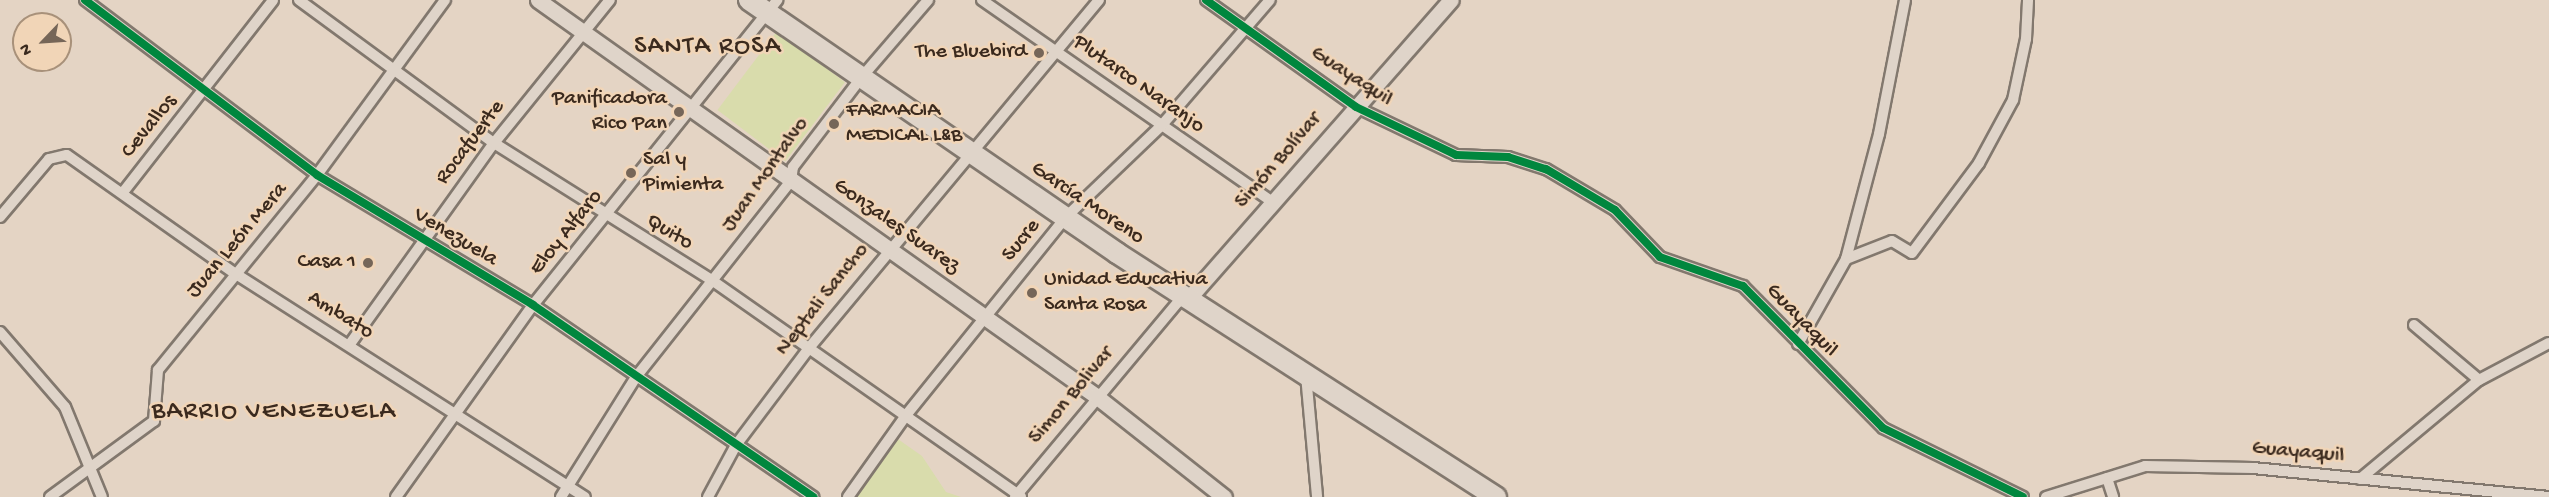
<!DOCTYPE html>
<html>
<head>
<meta charset="utf-8">
<style>
	body { margin:0 }
	#map { position:relative; width:2549px; height:497px; overflow:hidden; background:#e4d4c4; font-family:"Gochi Hand",sans-serif }
	div>[style] { position:absolute }
	[style*='--x'] { left:calc(var(--x)*1px); top:calc(var(--y)*1px); width:calc(var(--w)*1px); rotate:calc(var(--a)*1deg) }
	.green>* { inset:0; background:#d9dcac; transform-origin:0 0 }
	.roads { filter:drop-shadow(2px 0 #82786e) drop-shadow(-2px 0 #82786e) drop-shadow(0 2px #82786e) drop-shadow(0 -2px #82786e) }
	.street>* { height:10px; margin:-5px; padding:0 5px; transform-origin:5px; border-radius:5px; background:#dfd4c9 }
	.secondary>* { height:15px; margin:-7.5px; padding:0 7.5px; transform-origin:7.5px; border-radius:7.5px; background:#dfd4c9 }
	.highway>* { height:20px; margin:-10px; padding:0 10px; transform-origin:10px; border-radius:10px; background:#dfd4c9 }
	.cycleway>* { height:8px; margin:-4px; padding:0 4px; transform-origin:4px; border-radius:4px; background:#00873e }
	.dots>* { width:16px; height:16px; translate:-50% -50%; box-sizing:border-box; border:3px solid #f1d5b7; border-radius:50% }
	span { translate:-50% -50%; white-space:nowrap; text-align:center; line-height:1.15; -webkit-text-stroke:5px #f1d5b7; paint-order:stroke }
	.poi-label { font-size:22px; color:#3b2a1e }
	.right { translate:-100% -50%; text-align:right }
	.left { translate:0 -50%; text-align:left }
	.street-label { font-size:22px; color:#3b2a1e }
	.quarter-label { font-size:26px; color:#3b2a1e; letter-spacing:1.5px }
	.north { position:absolute; left:12px; top:12px; width:60px; height:60px; box-sizing:border-box; background:#f1d5b7; border:2px solid #a8917a; border-radius:50%; rotate:245deg; font-size:16px; font-weight:700; line-height:24px; text-align:center; color:#3b2a1e }
	.north::after { content:''; display:block; margin:auto; width:21px; height:27px; background:#766658; clip-path:polygon(50% 0,100% 100%,50% 72%,0 100%) }
</style>
</head>
<body>
<div id="map">
	<div class="green">
		<i style="left:777px;top:31px;width:85px;height:99px;rotate:37deg"></i>
		<i style="clip-path:polygon(895px 437px,922px 456px,946px 492px,961px 497px,853px 497px)"></i>
	</div>
	<div class="roads">
		<div class="street">
			<i style="--x:85;--y:0;--w:291;--a:37"></i>
			<i style="--x:317;--y:175;--w:252;--a:31"></i>
			<i style="--x:533;--y:305;--w:340;--a:34.4"></i>
			<i style="--x:299;--y:0;--w:242;--a:36.3"></i>
			<i style="--x:494;--y:143;--w:259;--a:32.2"></i>
			<i style="--x:713;--y:281;--w:376;--a:35"></i>
			<i style="--x:982;--y:0;--w:354;--a:34.8"></i>
			<i style="--x:1206;--y:0;--w:184;--a:35.5"></i>
			<i style="--x:1356;--y:107;--w:111;--a:25.6"></i>
			<i style="--x:1456;--y:155;--w:52;--a:2.2"></i>
			<i style="--x:1508;--y:157;--w:40;--a:18"></i>
			<i style="--x:1546;--y:169;--w:80;--a:30.7"></i>
			<i style="--x:1615;--y:210;--w:65;--a:46.2"></i>
			<i style="--x:1660;--y:257;--w:88;--a:19.3"></i>
			<i style="--x:1743;--y:286;--w:199;--a:45.4"></i>
			<i style="--x:1883;--y:428;--w:156;--a:26.2"></i>
			<i style="--x:124;--y:191;--w:242;--a:-52"></i>
			<i style="--x:0;--y:217;--w:76;--a:-49.8"></i>
			<i style="--x:49;--y:159;--w:18;--a:-13"></i>
			<i style="--x:67;--y:155;--w:207;--a:35.2"></i>
			<i style="--x:236;--y:274;--w:414;--a:32.6"></i>
			<i style="--x:1846;--y:259;--w:129;--a:-75.2"></i>
			<i style="--x:1879;--y:134;--w:136;--a:-79"></i>
			<i style="--x:2414;--y:325;--w:85;--a:40.2"></i>
			<i style="--x:0;--y:332;--w:99;--a:49.1"></i>
			<i style="--x:65;--y:407;--w:97;--a:67.7"></i>
			<i style="--x:350;--y:344;--w:247;--a:-54.4"></i>
			<i style="--x:494;--y:143;--w:184;--a:-51"></i>
			<i style="--x:1798;--y:344;--w:98;--a:-60.5"></i>
			<i style="--x:1846;--y:259;--w:49;--a:-21.4"></i>
			<i style="--x:1892;--y:241;--w:23;--a:31"></i>
			<i style="--x:1912;--y:253;--w:112;--a:-53.3"></i>
			<i style="--x:1979;--y:163;--w:72;--a:-61.6"></i>
			<i style="--x:2013;--y:100;--w:62;--a:-78"></i>
			<i style="--x:2026;--y:39;--w:39;--a:-87"></i>
			<i style="--x:1306;--y:375;--w:122;--a:84.8"></i>
			<i style="--x:2107;--y:478;--w:20;--a:72"></i>
			<i style="--x:2360;--y:479;--w:155;--a:-39.8"></i>
			<i style="--x:2479;--y:380;--w:79;--a:-27.9"></i>
			<i style="--x:50;--y:497;--w:129;--a:-36.2"></i>
			<i style="--x:154;--y:421;--w:51;--a:-85.5"></i>
			<i style="--x:158;--y:370;--w:252;--a:-50.8"></i>
			<i style="--x:317;--y:175;--w:217;--a:-53.8"></i>
			<i style="--x:396;--y:497;--w:236;--a:-54.5"></i>
			<i style="--x:533;--y:305;--w:391;--a:-51.3"></i>
			<i style="--x:561;--y:497;--w:142;--a:-58"></i>
			<i style="--x:636;--y:377;--w:250;--a:-51.7"></i>
			<i style="--x:791;--y:181;--w:14;--a:-82"></i>
			<i style="--x:793;--y:167;--w:112;--a:-52.6"></i>
			<i style="--x:861;--y:78;--w:103;--a:-49.3"></i>
			<i style="--x:708;--y:497;--w:59;--a:-61.7"></i>
			<i style="--x:736;--y:445;--w:121;--a:-53"></i>
			<i style="--x:809;--y:348;--w:453;--a:-50.2"></i>
			<i style="--x:848;--y:497;--w:102;--a:-54.6"></i>
			<i style="--x:907;--y:414;--w:252;--a:-51.1"></i>
			<i style="--x:1065;--y:218;--w:134;--a:-43.8"></i>
			<i style="--x:1162;--y:125;--w:165;--a:-49.2"></i>
			<i style="--x:1015;--y:497;--w:254;--a:-50.1"></i>
			<i style="--x:1178;--y:302;--w:10;--a:-17"></i>
			<i style="--x:2046;--y:497;--w:104;--a:-17.4"></i>
			<i style="--x:2145;--y:466;--w:108;--a:1.1"></i>
			<i style="--x:2253;--y:468;--w:297;--a:5.6"></i>
		</div>
		<div class="secondary">
			<i style="--x:538;--y:0;--w:684;--a:35.36"></i>
			<i style="--x:1096;--y:396;--w:163;--a:38.3"></i>
			<i style="--x:1188;--y:299;--w:398;--a:-48.7"></i>
		</div>
		<div class="highway">
			<i style="--x:749;--y:0;--w:447;--a:34.5"></i>
			<i style="--x:1117;--y:253;--w:451;--a:32.8"></i>
		</div>
	</div>
	<div class="cycleway">
		<i style="--x:85;--y:0;--w:291;--a:37"></i>
		<i style="--x:317;--y:175;--w:252;--a:31"></i>
		<i style="--x:533;--y:305;--w:340;--a:34.4"></i>
		<i style="--x:1206;--y:0;--w:184;--a:35.5"></i>
		<i style="--x:1356;--y:107;--w:111;--a:25.6"></i>
		<i style="--x:1456;--y:155;--w:52;--a:2.2"></i>
		<i style="--x:1508;--y:157;--w:40;--a:18"></i>
		<i style="--x:1546;--y:169;--w:80;--a:30.7"></i>
		<i style="--x:1615;--y:210;--w:65;--a:46.2"></i>
		<i style="--x:1660;--y:257;--w:88;--a:19.3"></i>
		<i style="--x:1743;--y:286;--w:199;--a:45.4"></i>
		<i style="--x:1883;--y:428;--w:156;--a:26.2"></i>
	</div>
	<div class="dots">
		<i style="left:1039px;top:53px;background:#766658"></i>
		<i style="left:679px;top:112px;background:#766658"></i>
		<i style="left:834px;top:124px;background:#766658"></i>
		<i style="left:631px;top:173px;background:#766658"></i>
		<i style="left:368px;top:263px;background:#766658"></i>
		<i style="left:1032px;top:293px;background:#766658"></i>
	</div>
	<div class="poi-label">
		<span class="right" style="left:1027px;top:53px">The Bluebird</span>
		<span class="right" style="left:667px;top:112px">Panificadora<br>Rico Pan</span>
		<span class="left" style="left:846px;top:124px">FARMACIA<br>MEDICAL L&amp;B</span>
		<span class="left" style="left:643px;top:173px">Sal y<br>Pimienta</span>
		<span class="right" style="left:356px;top:263px">Casa 1</span>
		<span class="left" style="left:1044px;top:293px">Unidad Educativa<br>Santa Rosa</span>
	</div>
	<div class="street-label">
		<span style="left:1351px;top:77px;rotate:33deg">Guayaquil</span>
		<span style="left:1138px;top:85px;rotate:35deg">Plutarco Naranjo</span>
		<span style="left:150px;top:127px;rotate:-51deg">Cevallos</span>
		<span style="left:471px;top:143px;rotate:-53deg">Rocafuerte</span>
		<span style="left:1279px;top:161px;rotate:-49deg">Simón Bolívar</span>
		<span style="left:766px;top:175px;rotate:-55deg">Juan Montalvo</span>
		<span style="left:1087px;top:204px;rotate:34deg">García Moreno</span>
		<span style="left:896px;top:227px;rotate:35deg">Gonzales Suarez</span>
		<span style="left:567px;top:233px;rotate:-51deg">Eloy Alfaro</span>
		<span style="left:669px;top:233px;rotate:31deg">Quito</span>
		<span style="left:455px;top:238px;rotate:31deg">Venezuela</span>
		<span style="left:238px;top:241px;rotate:-50deg">Juan León Mera</span>
		<span style="left:1022px;top:241px;rotate:-51deg">Sucre</span>
		<span style="left:823px;top:300px;rotate:-52deg">Neptali Sancho</span>
		<span style="left:340px;top:316px;rotate:32deg">Ambato</span>
		<span style="left:1801px;top:321px;rotate:46deg">Guayaquil</span>
		<span style="left:1072px;top:396px;rotate:-50deg">Simon Bolivar</span>
		<span style="left:2298px;top:453px;rotate:5deg">Guayaquil</span>
	</div>
	<div class="quarter-label">
		<span style="left:708px;top:48px">SANTA ROSA</span>
		<span style="left:274px;top:413px">BARRIO VENEZUELA</span>
	</div>
	<div class="north">N</div>
</div>
</body>
</html>
